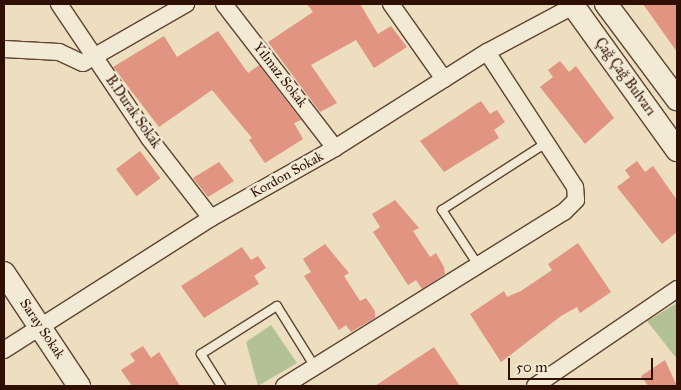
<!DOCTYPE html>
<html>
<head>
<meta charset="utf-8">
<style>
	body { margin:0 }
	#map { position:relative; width:681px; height:390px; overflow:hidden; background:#ecdebe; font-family:"IM FELL Great Primer",serif }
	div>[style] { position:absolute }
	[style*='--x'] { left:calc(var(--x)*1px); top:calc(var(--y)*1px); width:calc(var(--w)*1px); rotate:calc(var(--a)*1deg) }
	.green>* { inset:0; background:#b3c295 }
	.building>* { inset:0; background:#e19481; transform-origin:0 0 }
	.roads { filter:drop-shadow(1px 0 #5f4332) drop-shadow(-1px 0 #5f4332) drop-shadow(0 1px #5f4332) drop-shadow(0 -1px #5f4332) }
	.lane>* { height:8px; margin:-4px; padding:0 4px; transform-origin:4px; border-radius:4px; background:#f3ead5 }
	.street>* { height:16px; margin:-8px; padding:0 8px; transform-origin:8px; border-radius:8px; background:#f3ead5 }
	.secondary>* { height:22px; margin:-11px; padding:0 11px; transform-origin:11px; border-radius:11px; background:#f3ead5 }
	span { translate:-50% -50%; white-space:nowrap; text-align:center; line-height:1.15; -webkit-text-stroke:5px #f3ead5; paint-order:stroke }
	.street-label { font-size:14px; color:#300f03 }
	.frame { position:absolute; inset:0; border:5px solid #300f03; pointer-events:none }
	.scale { position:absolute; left:508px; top:358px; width:145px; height:22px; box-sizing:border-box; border:2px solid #300f03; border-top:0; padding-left:6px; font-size:15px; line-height:18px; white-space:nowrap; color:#300f03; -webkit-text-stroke:4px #f3ead5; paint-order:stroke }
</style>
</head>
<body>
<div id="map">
	<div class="green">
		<i style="clip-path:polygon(677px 303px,677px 359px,647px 321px)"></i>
		<i style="clip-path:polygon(271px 325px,297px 363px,258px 386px,246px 342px)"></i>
	</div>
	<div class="building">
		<i style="clip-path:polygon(307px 4px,360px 4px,378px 34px,391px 26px,407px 47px,374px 68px,356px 40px,311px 65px,337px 103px,320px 112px,268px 42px,313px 12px)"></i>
		<i style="clip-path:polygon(643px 4px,677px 4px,677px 52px)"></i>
		<i style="clip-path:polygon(218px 31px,248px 73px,259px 65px,301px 120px,294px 123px,303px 139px,265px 163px,249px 140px,252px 138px,212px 90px,159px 127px,113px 67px,164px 36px,177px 57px)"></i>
		<i style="clip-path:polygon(560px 61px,569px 72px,576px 66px,614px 118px,585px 144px,540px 87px,553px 77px,548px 70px)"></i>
		<i style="clip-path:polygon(481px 101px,490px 114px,497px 110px,505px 122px,494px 130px,499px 138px,444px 172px,420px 141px)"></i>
		<i style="left:140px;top:151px;width:34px;height:30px;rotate:53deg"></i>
		<i style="clip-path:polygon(637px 161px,645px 172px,653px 166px,677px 200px,677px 232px,662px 244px,617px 187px,630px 177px,625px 170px)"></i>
		<i style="clip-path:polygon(219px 162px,234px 181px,208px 197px,193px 178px)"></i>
		<i style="clip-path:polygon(395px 200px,419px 228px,413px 231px,430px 257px,436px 253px,444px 267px,445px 274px,422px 289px,416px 280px,408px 285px,373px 232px,380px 227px,372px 214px)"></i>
		<i style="clip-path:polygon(578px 243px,611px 292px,580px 313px,577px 307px,561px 316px,501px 362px,470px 314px,504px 291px,507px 297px,521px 291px,552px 270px,548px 264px)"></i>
		<i style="clip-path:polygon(325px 244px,349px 273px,344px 276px,360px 301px,366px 298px,375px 311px,375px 318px,351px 332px,346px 325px,339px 330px,304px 276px,311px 272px,303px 259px)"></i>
		<i style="clip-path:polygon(242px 247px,251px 260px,258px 256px,266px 268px,254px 276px,259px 284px,204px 318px,181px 286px)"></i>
		<i style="clip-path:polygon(143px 346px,151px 358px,159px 352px,180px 386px,132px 386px,121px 370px,135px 361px,130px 354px)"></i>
		<i style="clip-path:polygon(434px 347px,460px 386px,375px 386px)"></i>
		<i style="clip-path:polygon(665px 360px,677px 386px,648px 386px,641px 376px)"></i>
	</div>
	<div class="roads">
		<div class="lane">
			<i style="--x:478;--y:265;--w:66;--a:-123.2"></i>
			<i style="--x:442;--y:210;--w:124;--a:-32.8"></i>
			<i style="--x:221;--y:386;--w:38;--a:-122"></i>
			<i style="--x:201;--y:354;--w:90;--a:-32.3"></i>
			<i style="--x:277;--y:306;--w:72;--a:58.1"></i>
		</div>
		<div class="street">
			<i style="--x:59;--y:4;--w:161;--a:56.1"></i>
			<i style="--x:149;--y:138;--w:101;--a:52.2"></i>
			<i style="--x:224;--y:4;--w:182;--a:52.4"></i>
			<i style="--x:391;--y:4;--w:92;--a:54.8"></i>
			<i style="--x:4;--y:49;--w:55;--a:3.1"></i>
			<i style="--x:59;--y:52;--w:26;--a:25"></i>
			<i style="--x:83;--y:63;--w:119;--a:-29.8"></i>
			<i style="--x:4;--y:350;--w:246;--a:-32.5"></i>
			<i style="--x:211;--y:218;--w:142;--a:-29.4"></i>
			<i style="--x:335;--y:148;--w:180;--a:-32.3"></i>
			<i style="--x:487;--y:52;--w:102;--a:-28.1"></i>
			<i style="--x:284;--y:386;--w:330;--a:-31.9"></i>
			<i style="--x:564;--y:212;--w:17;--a:-45"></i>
			<i style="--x:576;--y:200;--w:13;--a:-94"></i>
			<i style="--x:575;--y:187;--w:161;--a:-123.1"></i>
			<i style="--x:535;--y:386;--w:172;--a:-34.3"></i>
		</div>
		<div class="secondary">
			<i style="--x:572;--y:4;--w:180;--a:54.3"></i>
			<i style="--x:606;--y:4;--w:119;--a:53.2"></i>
			<i style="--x:4;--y:273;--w:136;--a:56.4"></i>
		</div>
	</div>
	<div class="street-label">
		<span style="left:280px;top:75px;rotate:52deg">Yılmaz Sokak</span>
		<span style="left:625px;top:77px;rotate:54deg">Çağ Çağ Bulvarı</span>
		<span style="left:133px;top:112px;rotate:55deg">B.Durak Sokak</span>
		<span style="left:287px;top:175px;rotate:-29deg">Kordon Sokak</span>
		<span style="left:42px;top:329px;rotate:56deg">Saray Sokak</span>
	</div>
	<div class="frame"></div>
	<div class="scale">50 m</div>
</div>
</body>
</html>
